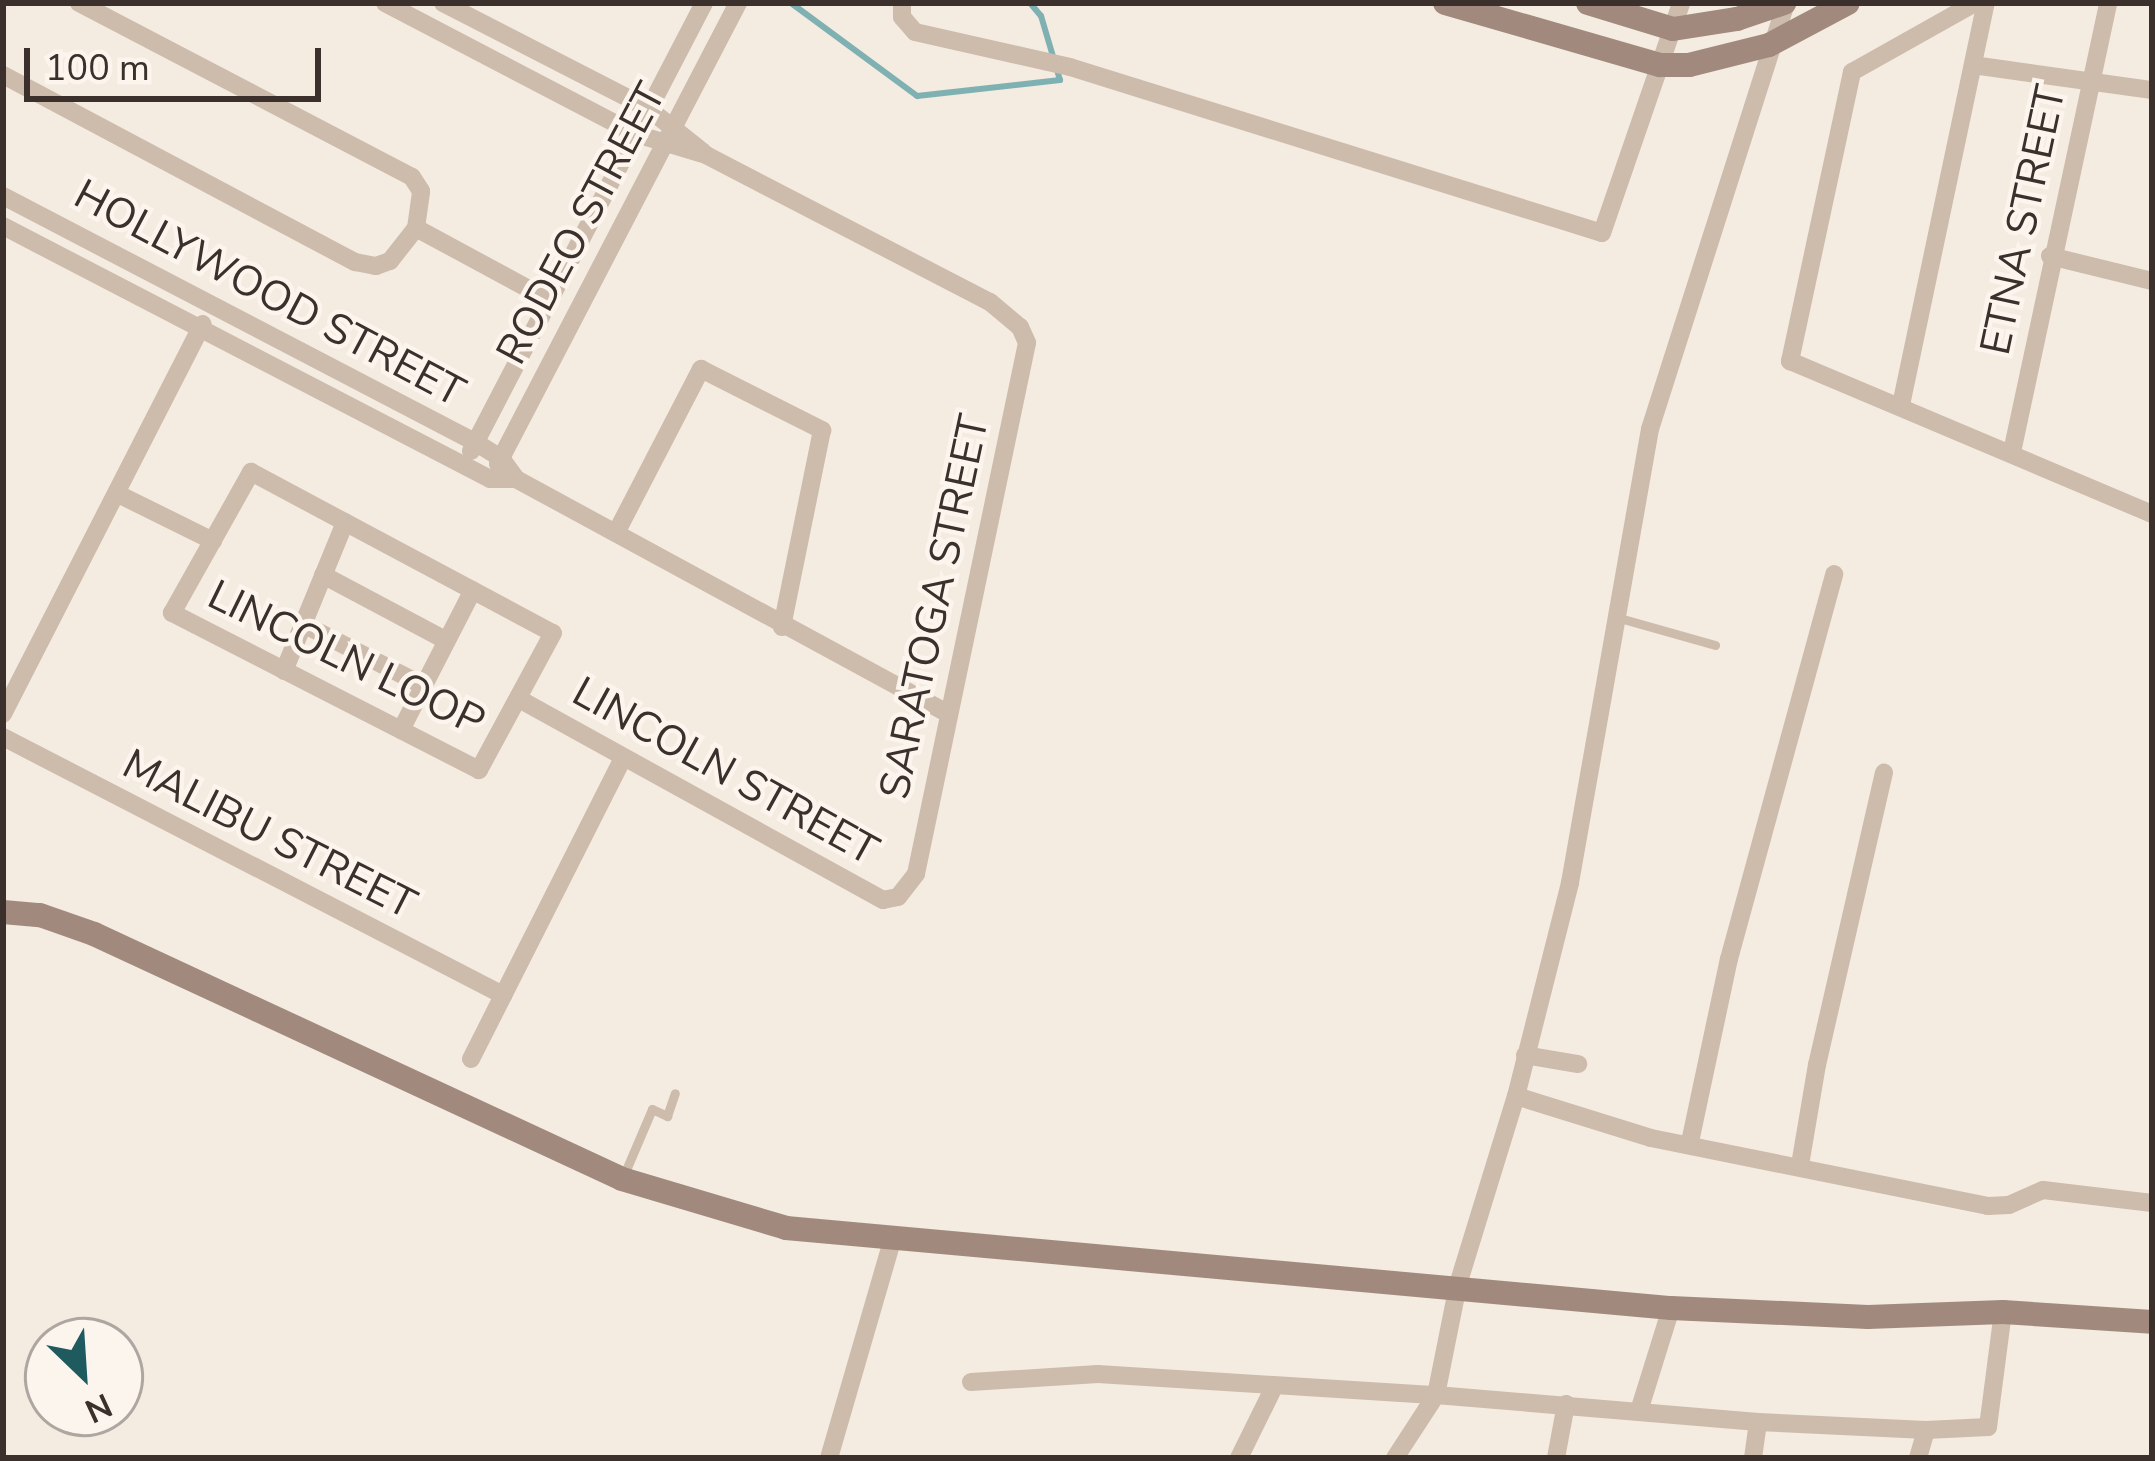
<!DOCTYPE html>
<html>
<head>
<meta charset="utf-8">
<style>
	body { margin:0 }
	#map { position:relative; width:2155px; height:1461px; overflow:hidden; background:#f4ebe1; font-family:"Nunito Sans",sans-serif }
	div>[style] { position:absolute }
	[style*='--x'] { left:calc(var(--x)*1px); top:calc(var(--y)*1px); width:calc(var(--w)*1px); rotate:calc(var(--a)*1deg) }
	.stream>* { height:6px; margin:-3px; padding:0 3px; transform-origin:3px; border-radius:3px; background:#7fb0b2 }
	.lane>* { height:9px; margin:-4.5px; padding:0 4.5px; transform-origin:4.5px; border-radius:4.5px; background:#cdbbac }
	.street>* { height:18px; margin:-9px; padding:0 9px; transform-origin:9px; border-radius:9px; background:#cdbbac }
	.secondary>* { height:24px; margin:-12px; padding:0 12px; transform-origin:12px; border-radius:12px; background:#a18a7d }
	span { translate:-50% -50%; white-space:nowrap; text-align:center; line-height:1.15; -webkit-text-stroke:9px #fbf5ee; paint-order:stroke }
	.street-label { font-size:42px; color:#3b302b }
	.frame { position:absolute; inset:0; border:6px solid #3b302b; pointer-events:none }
	.north { position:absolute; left:24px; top:1317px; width:120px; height:120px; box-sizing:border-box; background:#fbf5ee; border:3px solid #aea6a0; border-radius:50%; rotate:155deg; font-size:33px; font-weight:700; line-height:48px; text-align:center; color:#3b302b }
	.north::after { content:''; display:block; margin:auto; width:42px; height:54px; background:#1f5a5e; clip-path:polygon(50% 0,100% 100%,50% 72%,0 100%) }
	.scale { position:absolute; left:24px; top:48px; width:297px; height:54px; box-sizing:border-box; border:6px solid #3b302b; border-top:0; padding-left:15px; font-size:36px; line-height:42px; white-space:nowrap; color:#3b302b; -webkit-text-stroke:9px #fbf5ee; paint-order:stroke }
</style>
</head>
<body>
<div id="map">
	<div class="stream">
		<i style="--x:791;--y:3;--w:157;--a:36.4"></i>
		<i style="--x:917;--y:96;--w:144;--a:-6.4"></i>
		<i style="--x:1060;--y:80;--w:67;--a:-106.5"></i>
		<i style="--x:1041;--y:16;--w:17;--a:-130"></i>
	</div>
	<div class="lane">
		<i style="--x:1616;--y:617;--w:103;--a:15.8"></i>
		<i style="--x:623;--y:1177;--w:74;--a:-66.9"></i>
		<i style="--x:652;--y:1109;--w:17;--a:25"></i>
		<i style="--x:667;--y:1116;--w:24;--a:-71"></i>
	</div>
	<div class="street">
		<i style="--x:385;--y:3;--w:283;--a:27.6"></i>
		<i style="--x:636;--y:134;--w:73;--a:16.7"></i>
		<i style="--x:706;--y:155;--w:320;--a:27.4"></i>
		<i style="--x:990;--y:302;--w:39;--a:40"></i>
		<i style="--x:1020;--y:327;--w:17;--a:66"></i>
		<i style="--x:1027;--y:343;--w:542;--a:101.81"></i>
		<i style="--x:916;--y:874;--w:29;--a:128"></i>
		<i style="--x:898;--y:897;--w:15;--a:169"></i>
		<i style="--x:883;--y:900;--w:416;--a:-151.1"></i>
		<i style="--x:443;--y:3;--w:232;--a:27.2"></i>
		<i style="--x:649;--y:109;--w:69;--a:38.5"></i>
		<i style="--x:902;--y:3;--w:14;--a:90"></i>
		<i style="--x:902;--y:17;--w:20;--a:49"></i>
		<i style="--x:915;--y:32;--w:159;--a:12.7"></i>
		<i style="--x:1070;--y:67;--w:557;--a:17.33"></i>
		<i style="--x:1602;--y:233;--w:243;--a:-71"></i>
		<i style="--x:1786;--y:3;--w:447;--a:107.7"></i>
		<i style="--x:1650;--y:429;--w:461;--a:100"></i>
		<i style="--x:1570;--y:883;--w:220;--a:104.2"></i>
		<i style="--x:1516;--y:1096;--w:198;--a:107.1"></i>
		<i style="--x:1458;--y:1285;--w:112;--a:101.3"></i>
		<i style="--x:1436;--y:1395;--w:323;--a:4.8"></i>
		<i style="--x:1758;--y:1422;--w:168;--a:2.7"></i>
		<i style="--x:1926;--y:1430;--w:62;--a:-2.8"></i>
		<i style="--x:1988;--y:1427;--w:116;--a:-82.6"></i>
		<i style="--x:1975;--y:3;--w:141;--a:150.7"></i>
		<i style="--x:1852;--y:72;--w:296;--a:102.1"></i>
		<i style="--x:1790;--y:361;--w:393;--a:22.9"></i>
		<i style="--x:1973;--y:65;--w:181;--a:8"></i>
		<i style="--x:3;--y:75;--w:399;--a:28"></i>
		<i style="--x:355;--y:262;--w:21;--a:11"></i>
		<i style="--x:376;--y:266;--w:15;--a:-20"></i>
		<i style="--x:390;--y:261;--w:42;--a:-51.8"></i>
		<i style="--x:416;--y:228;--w:37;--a:-82"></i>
		<i style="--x:421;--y:191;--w:17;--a:-123"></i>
		<i style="--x:412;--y:177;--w:376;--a:-152.4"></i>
		<i style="--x:3;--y:196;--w:532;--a:27.53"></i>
		<i style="--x:475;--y:442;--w:31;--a:32"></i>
		<i style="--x:501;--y:458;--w:26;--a:54"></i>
		<i style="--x:516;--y:479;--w:492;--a:28.5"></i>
		<i style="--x:3;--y:226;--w:549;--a:27.45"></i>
		<i style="--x:490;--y:479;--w:26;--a:0"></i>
		<i style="--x:416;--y:228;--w:151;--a:28.4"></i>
		<i style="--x:2050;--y:256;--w:105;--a:13.8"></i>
		<i style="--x:1901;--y:405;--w:411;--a:-78.1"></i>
		<i style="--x:471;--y:451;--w:505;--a:-62.52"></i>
		<i style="--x:2012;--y:452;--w:459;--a:-77.9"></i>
		<i style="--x:498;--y:464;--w:520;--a:-62.5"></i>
		<i style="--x:251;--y:472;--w:342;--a:28.1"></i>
		<i style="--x:553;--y:633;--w:156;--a:118.4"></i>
		<i style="--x:479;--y:770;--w:345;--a:-152.9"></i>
		<i style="--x:172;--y:613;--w:162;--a:-60.7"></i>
		<i style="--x:118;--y:494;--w:106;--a:26.3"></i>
		<i style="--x:616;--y:533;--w:185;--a:-62.6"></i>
		<i style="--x:701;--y:369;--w:136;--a:26.8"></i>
		<i style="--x:822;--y:430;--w:201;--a:101.5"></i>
		<i style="--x:323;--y:575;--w:140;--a:28"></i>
		<i style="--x:303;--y:624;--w:136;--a:27.1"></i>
		<i style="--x:284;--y:671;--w:161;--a:-67.7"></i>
		<i style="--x:3;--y:714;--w:438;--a:-62.9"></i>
		<i style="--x:401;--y:730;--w:157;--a:-62.8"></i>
		<i style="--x:3;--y:737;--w:563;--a:27.29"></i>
		<i style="--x:1525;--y:1055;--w:54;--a:9.6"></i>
		<i style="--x:471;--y:1059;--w:337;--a:-63.2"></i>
		<i style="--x:1516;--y:1096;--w:141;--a:17.3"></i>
		<i style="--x:1651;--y:1138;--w:344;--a:11.4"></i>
		<i style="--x:1988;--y:1206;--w:21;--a:-3"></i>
		<i style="--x:2009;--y:1205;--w:37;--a:-24"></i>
		<i style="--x:2043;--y:1190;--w:110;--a:6.8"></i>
		<i style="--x:1690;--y:1142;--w:187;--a:-78"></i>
		<i style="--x:1729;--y:959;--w:399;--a:-74.7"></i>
		<i style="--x:1800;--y:1165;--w:101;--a:-80.4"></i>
		<i style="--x:1817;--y:1065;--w:300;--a:-77.1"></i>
		<i style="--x:971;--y:1382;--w:127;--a:-3.6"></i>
		<i style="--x:1098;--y:1374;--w:339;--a:3.6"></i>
		<i style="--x:1436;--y:1395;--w:75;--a:123.1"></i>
		<i style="--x:1639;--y:1411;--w:108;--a:-72.7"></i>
		<i style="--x:829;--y:1458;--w:229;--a:-73.8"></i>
		<i style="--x:1239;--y:1458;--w:79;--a:-63.8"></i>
		<i style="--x:1556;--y:1458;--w:55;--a:-79.5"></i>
		<i style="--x:1753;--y:1458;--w:36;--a:-82"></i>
		<i style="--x:1918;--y:1458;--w:29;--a:-74"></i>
	</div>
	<div class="secondary">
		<i style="--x:1445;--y:3;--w:224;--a:16.1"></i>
		<i style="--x:1660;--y:65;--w:29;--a:0"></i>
		<i style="--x:1689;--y:65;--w:82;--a:-14"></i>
		<i style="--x:1769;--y:45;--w:89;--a:-28"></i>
		<i style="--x:1588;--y:3;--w:89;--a:17"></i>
		<i style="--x:1673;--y:29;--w:65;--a:-8.9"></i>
		<i style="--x:1737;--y:19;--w:50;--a:-18.8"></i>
		<i style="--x:3;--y:912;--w:37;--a:5"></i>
		<i style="--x:40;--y:915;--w:57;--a:19.4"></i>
		<i style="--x:94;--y:934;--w:582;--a:24.89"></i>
		<i style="--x:622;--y:1179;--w:171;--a:16.6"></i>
		<i style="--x:786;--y:1228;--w:889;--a:5.17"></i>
		<i style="--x:1671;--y:1308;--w:197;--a:2.6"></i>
		<i style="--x:1868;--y:1317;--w:135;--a:-2.1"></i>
		<i style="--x:2003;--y:1312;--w:149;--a:3.8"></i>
	</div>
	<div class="street-label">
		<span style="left:2024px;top:220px;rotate:-78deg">ETNA STREET</span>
		<span style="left:582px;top:224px;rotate:-62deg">RODEO STREET</span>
		<span style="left:269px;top:294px;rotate:28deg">HOLLYWOOD STREET</span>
		<span style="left:935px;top:607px;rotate:-78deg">SARATOGA STREET</span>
		<span style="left:346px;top:659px;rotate:26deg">LINCOLN LOOP</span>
		<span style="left:725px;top:772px;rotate:29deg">LINCOLN STREET</span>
		<span style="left:269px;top:835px;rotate:27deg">MALIBU STREET</span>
	</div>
	<div class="frame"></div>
	<div class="north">N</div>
	<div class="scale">100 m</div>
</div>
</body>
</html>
